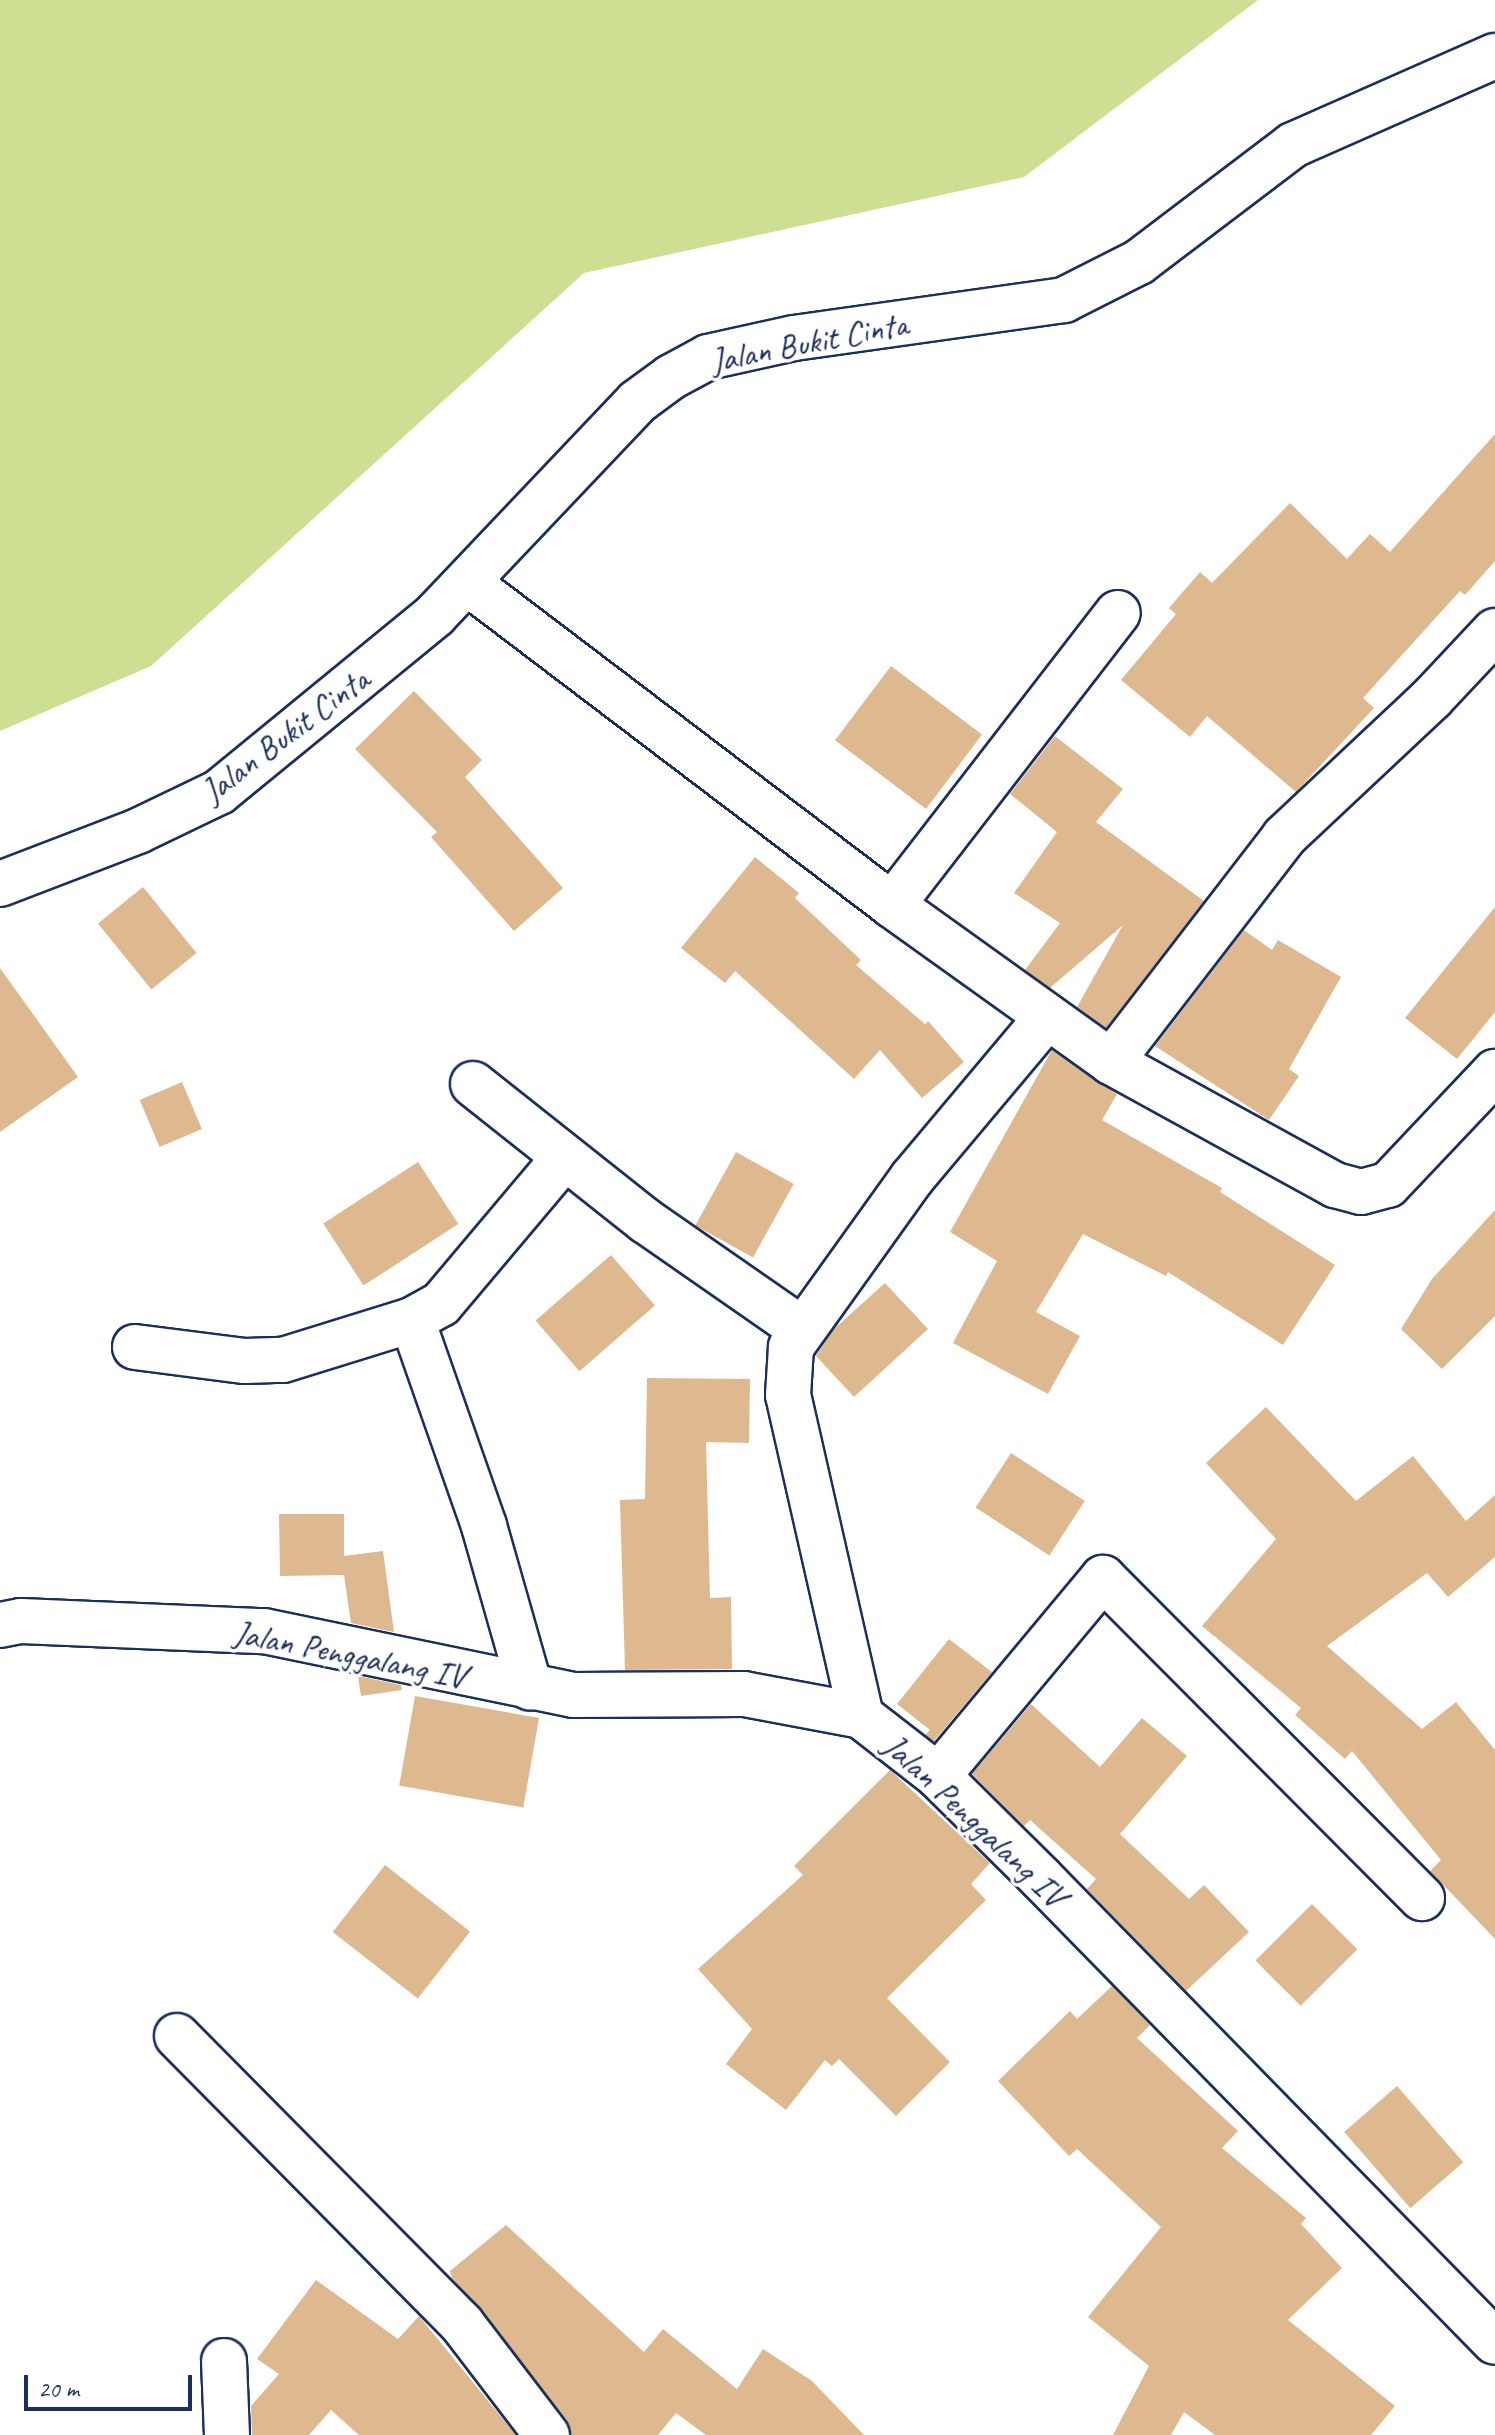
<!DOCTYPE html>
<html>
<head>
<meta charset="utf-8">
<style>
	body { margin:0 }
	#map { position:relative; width:1495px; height:2435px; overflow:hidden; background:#fff; font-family:Caveat,sans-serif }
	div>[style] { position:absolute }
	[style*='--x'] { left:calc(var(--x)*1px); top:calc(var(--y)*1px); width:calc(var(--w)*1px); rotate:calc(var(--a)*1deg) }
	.green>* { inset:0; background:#ccdf93 }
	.building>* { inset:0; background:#deb98f; transform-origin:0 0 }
	.roads { filter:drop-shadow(2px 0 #1b2f5e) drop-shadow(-2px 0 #1b2f5e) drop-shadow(0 2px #1b2f5e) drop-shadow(0 -2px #1b2f5e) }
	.minor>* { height:44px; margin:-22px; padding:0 22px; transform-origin:22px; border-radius:22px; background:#fff }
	span { translate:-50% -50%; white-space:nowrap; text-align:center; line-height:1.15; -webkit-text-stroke:7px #fff; paint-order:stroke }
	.street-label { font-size:34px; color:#1b2f5e }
	.scale { position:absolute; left:24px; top:2375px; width:168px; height:36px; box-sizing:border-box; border:4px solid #1b2f5e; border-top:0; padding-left:10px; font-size:24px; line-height:28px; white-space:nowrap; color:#1b2f5e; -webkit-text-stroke:6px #fff; paint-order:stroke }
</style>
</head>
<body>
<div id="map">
	<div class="green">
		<i style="clip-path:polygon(0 0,1258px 0,1024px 177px,584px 273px,151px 666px,0 731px)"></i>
	</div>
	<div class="building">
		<i style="clip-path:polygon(1495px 434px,1495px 561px,1465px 595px,1460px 591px,1363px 698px,1374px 708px,1296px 792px,1207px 716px,1190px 737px,1121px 680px,1176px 614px,1169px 608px,1200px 572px,1212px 583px,1290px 503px,1347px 559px,1370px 534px,1390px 552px)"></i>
		<i style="left:891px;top:666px;width:114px;height:93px;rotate:37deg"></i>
		<i style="clip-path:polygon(414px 691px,482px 760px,465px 777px,563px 888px,514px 931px,431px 837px,437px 832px,355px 749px)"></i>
		<i style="clip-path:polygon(1055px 736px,1123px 789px,1096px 822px,1204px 901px,1106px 1028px,1077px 1007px,1123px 925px,1050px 988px,1025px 970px,1060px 923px,1014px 893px,1057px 832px,1010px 794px)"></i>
		<i style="clip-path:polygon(755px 857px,799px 893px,795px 898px,861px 960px,856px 965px,925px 1024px,928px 1021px,964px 1062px,922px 1098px,880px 1050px,854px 1079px,735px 971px,725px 983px,681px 948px)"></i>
		<i style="left:143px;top:887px;width:85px;height:58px;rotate:51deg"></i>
		<i style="clip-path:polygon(1495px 907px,1495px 1012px,1457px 1059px,1405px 1018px)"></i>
		<i style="clip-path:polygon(1244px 930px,1272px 950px,1278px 940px,1341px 977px,1289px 1069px,1299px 1076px,1269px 1120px,1155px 1046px)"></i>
		<i style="clip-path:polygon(0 968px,78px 1077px,0 1132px)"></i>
		<i style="clip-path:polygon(1052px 1050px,1117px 1094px,1102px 1120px,1222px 1188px,1220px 1192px,1335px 1265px,1283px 1345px,1168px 1272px,1166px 1276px,1083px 1234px,1036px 1312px,1080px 1336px,1048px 1394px,953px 1343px,997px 1261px,950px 1232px)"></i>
		<i style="left:182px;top:1082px;width:51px;height:46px;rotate:67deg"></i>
		<i style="left:736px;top:1152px;width:66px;height:84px;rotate:29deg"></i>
		<i style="left:418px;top:1162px;width:74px;height:113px;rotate:57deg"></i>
		<i style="clip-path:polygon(1495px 1210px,1495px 1316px,1442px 1369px,1401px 1329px,1432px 1279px)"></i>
		<i style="left:611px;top:1255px;width:67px;height:100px;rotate:49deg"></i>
		<i style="clip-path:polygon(885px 1283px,928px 1329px,854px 1397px,816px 1356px,834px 1329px)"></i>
		<i style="clip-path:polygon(647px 1378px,750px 1379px,749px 1443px,706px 1442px,710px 1598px,731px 1597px,732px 1669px,625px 1670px,620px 1500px,645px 1499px)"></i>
		<i style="clip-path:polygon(1266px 1407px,1356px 1501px,1413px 1456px,1466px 1521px,1495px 1495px,1495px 1557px,1448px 1597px,1427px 1573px,1327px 1646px,1422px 1729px,1456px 1702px,1495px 1750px,1495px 1939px,1430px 1871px,1441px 1860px,1352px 1751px,1345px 1759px,1295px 1715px,1301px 1708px,1202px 1626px,1276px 1539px,1206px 1463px)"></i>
		<i style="left:1011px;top:1453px;width:88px;height:65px;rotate:33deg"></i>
		<i style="clip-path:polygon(279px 1514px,344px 1514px,344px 1556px,383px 1551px,394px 1632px,351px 1623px,344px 1575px,280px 1576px)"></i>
		<i style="clip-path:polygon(949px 1639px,992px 1672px,934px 1741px,925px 1735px,930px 1730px,897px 1704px)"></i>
		<i style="clip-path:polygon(358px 1676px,401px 1685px,402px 1690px,361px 1696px)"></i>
		<i style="left:415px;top:1696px;width:126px;height:91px;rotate:10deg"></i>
		<i style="clip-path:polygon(1031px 1704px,1100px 1767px,1142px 1718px,1187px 1756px,1120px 1834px,1189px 1899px,1204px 1885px,1249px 1932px,1186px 1991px,1087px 1889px,1096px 1879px,1030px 1820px,1024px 1826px,972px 1774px)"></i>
		<i style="clip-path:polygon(890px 1770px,990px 1863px,971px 1884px,986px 1900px,887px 1998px,950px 2062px,896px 2116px,839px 2059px,832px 2066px,825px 2060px,786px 2110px,726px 2064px,752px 2029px,698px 1969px,803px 1875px,794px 1866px)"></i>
		<i style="left:385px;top:1865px;width:108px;height:85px;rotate:38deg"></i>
		<i style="left:1312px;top:1904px;width:64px;height:80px;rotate:45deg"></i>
		<i style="clip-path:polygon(1112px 1986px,1150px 2025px,1137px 2038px,1238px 2131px,1222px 2148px,1306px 2218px,1301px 2224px,1342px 2268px,1288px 2320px,1395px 2406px,1371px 2435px,1215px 2435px,1184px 2412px,1171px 2435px,1113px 2435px,1149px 2366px,1088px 2317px,1161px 2227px,1077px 2149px,1069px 2156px,998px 2081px,1070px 2011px,1077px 2019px)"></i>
		<i style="left:1397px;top:2086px;width:101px;height:70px;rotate:49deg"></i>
		<i style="clip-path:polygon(506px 2225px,644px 2352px,663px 2329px,737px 2389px,763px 2349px,812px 2381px,864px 2435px,706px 2435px,676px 2413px,658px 2435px,571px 2435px,567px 2420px,452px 2278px,450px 2271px)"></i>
		<i style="clip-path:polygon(316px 2280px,398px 2339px,419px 2316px,516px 2435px,359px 2435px,331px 2410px,309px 2435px,252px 2435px,251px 2406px,279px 2374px,257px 2359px)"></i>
	</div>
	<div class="roads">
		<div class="minor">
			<i style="--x:468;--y:583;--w:532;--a:37.21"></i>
			<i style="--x:892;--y:905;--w:269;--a:35.6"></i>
			<i style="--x:1111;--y:1062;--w:256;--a:28.8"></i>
			<i style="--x:1335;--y:1185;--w:27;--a:15"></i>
			<i style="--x:1361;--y:1192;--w:28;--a:-15"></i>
			<i style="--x:1388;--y:1185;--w:156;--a:-46.6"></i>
			<i style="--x:0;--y:884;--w:148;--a:-21"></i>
			<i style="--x:138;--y:831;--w:90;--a:-25.7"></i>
			<i style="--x:219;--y:792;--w:279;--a:-39.3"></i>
			<i style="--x:435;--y:615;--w:294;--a:-46.5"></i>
			<i style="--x:637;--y:402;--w:42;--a:-36.3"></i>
			<i style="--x:671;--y:377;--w:42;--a:-28.4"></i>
			<i style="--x:708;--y:357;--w:88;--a:-12.5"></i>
			<i style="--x:794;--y:338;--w:273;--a:-8"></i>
			<i style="--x:1064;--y:300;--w:84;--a:-26.9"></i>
			<i style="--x:1139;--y:262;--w:193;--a:-37.2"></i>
			<i style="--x:1293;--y:145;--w:221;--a:-23.8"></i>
			<i style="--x:892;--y:905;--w:369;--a:-52.3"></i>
			<i style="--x:1111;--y:1062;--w:284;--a:-52.4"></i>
			<i style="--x:1284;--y:837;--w:203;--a:-43.2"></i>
			<i style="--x:1432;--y:698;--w:92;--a:-46.8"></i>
			<i style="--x:473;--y:1084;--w:221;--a:38.4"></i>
			<i style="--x:646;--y:1221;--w:188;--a:34.8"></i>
			<i style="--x:412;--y:1320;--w:218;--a:70.7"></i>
			<i style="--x:484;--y:1526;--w:168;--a:74.1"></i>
			<i style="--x:135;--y:1347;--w:111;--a:7.3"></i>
			<i style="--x:245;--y:1361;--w:38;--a:-2"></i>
			<i style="--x:283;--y:1360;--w:135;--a:-17.2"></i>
			<i style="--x:412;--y:1320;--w:33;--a:-29"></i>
			<i style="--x:441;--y:1304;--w:192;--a:-49.9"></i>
			<i style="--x:0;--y:1625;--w:21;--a:-11"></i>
			<i style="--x:21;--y:1621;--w:243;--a:2.4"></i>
			<i style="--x:264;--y:1631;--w:316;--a:11.7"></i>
			<i style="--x:573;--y:1695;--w:171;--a:-0.3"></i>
			<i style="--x:744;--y:1694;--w:119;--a:10.6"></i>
			<i style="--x:861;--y:1716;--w:98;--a:37.9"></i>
			<i style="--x:938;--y:1776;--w:145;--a:44.7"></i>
			<i style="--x:1041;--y:1878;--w:649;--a:45.62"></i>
			<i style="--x:861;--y:1716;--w:329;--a:-102.8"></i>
			<i style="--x:788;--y:1395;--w:48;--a:-86.4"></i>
			<i style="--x:791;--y:1347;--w:208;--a:-54.4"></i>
			<i style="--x:912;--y:1178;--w:210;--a:-50"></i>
			<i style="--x:938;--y:1776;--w:258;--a:-50.2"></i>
			<i style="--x:1103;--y:1578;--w:452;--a:45.1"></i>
			<i style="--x:177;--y:2036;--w:405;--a:45.3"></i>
			<i style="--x:462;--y:2324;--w:140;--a:52.6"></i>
			<i style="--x:224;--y:2361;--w:74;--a:87.7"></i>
		</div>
	</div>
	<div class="street-label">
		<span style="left:809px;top:342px;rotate:-11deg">Jalan Bukit Cinta</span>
		<span style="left:285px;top:735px;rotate:-37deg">Jalan Bukit Cinta</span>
		<span style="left:350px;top:1654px;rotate:11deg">Jalan Penggalang IV</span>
		<span style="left:975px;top:1820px;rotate:43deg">Jalan Penggalang IV</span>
	</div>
	<div class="scale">20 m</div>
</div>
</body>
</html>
